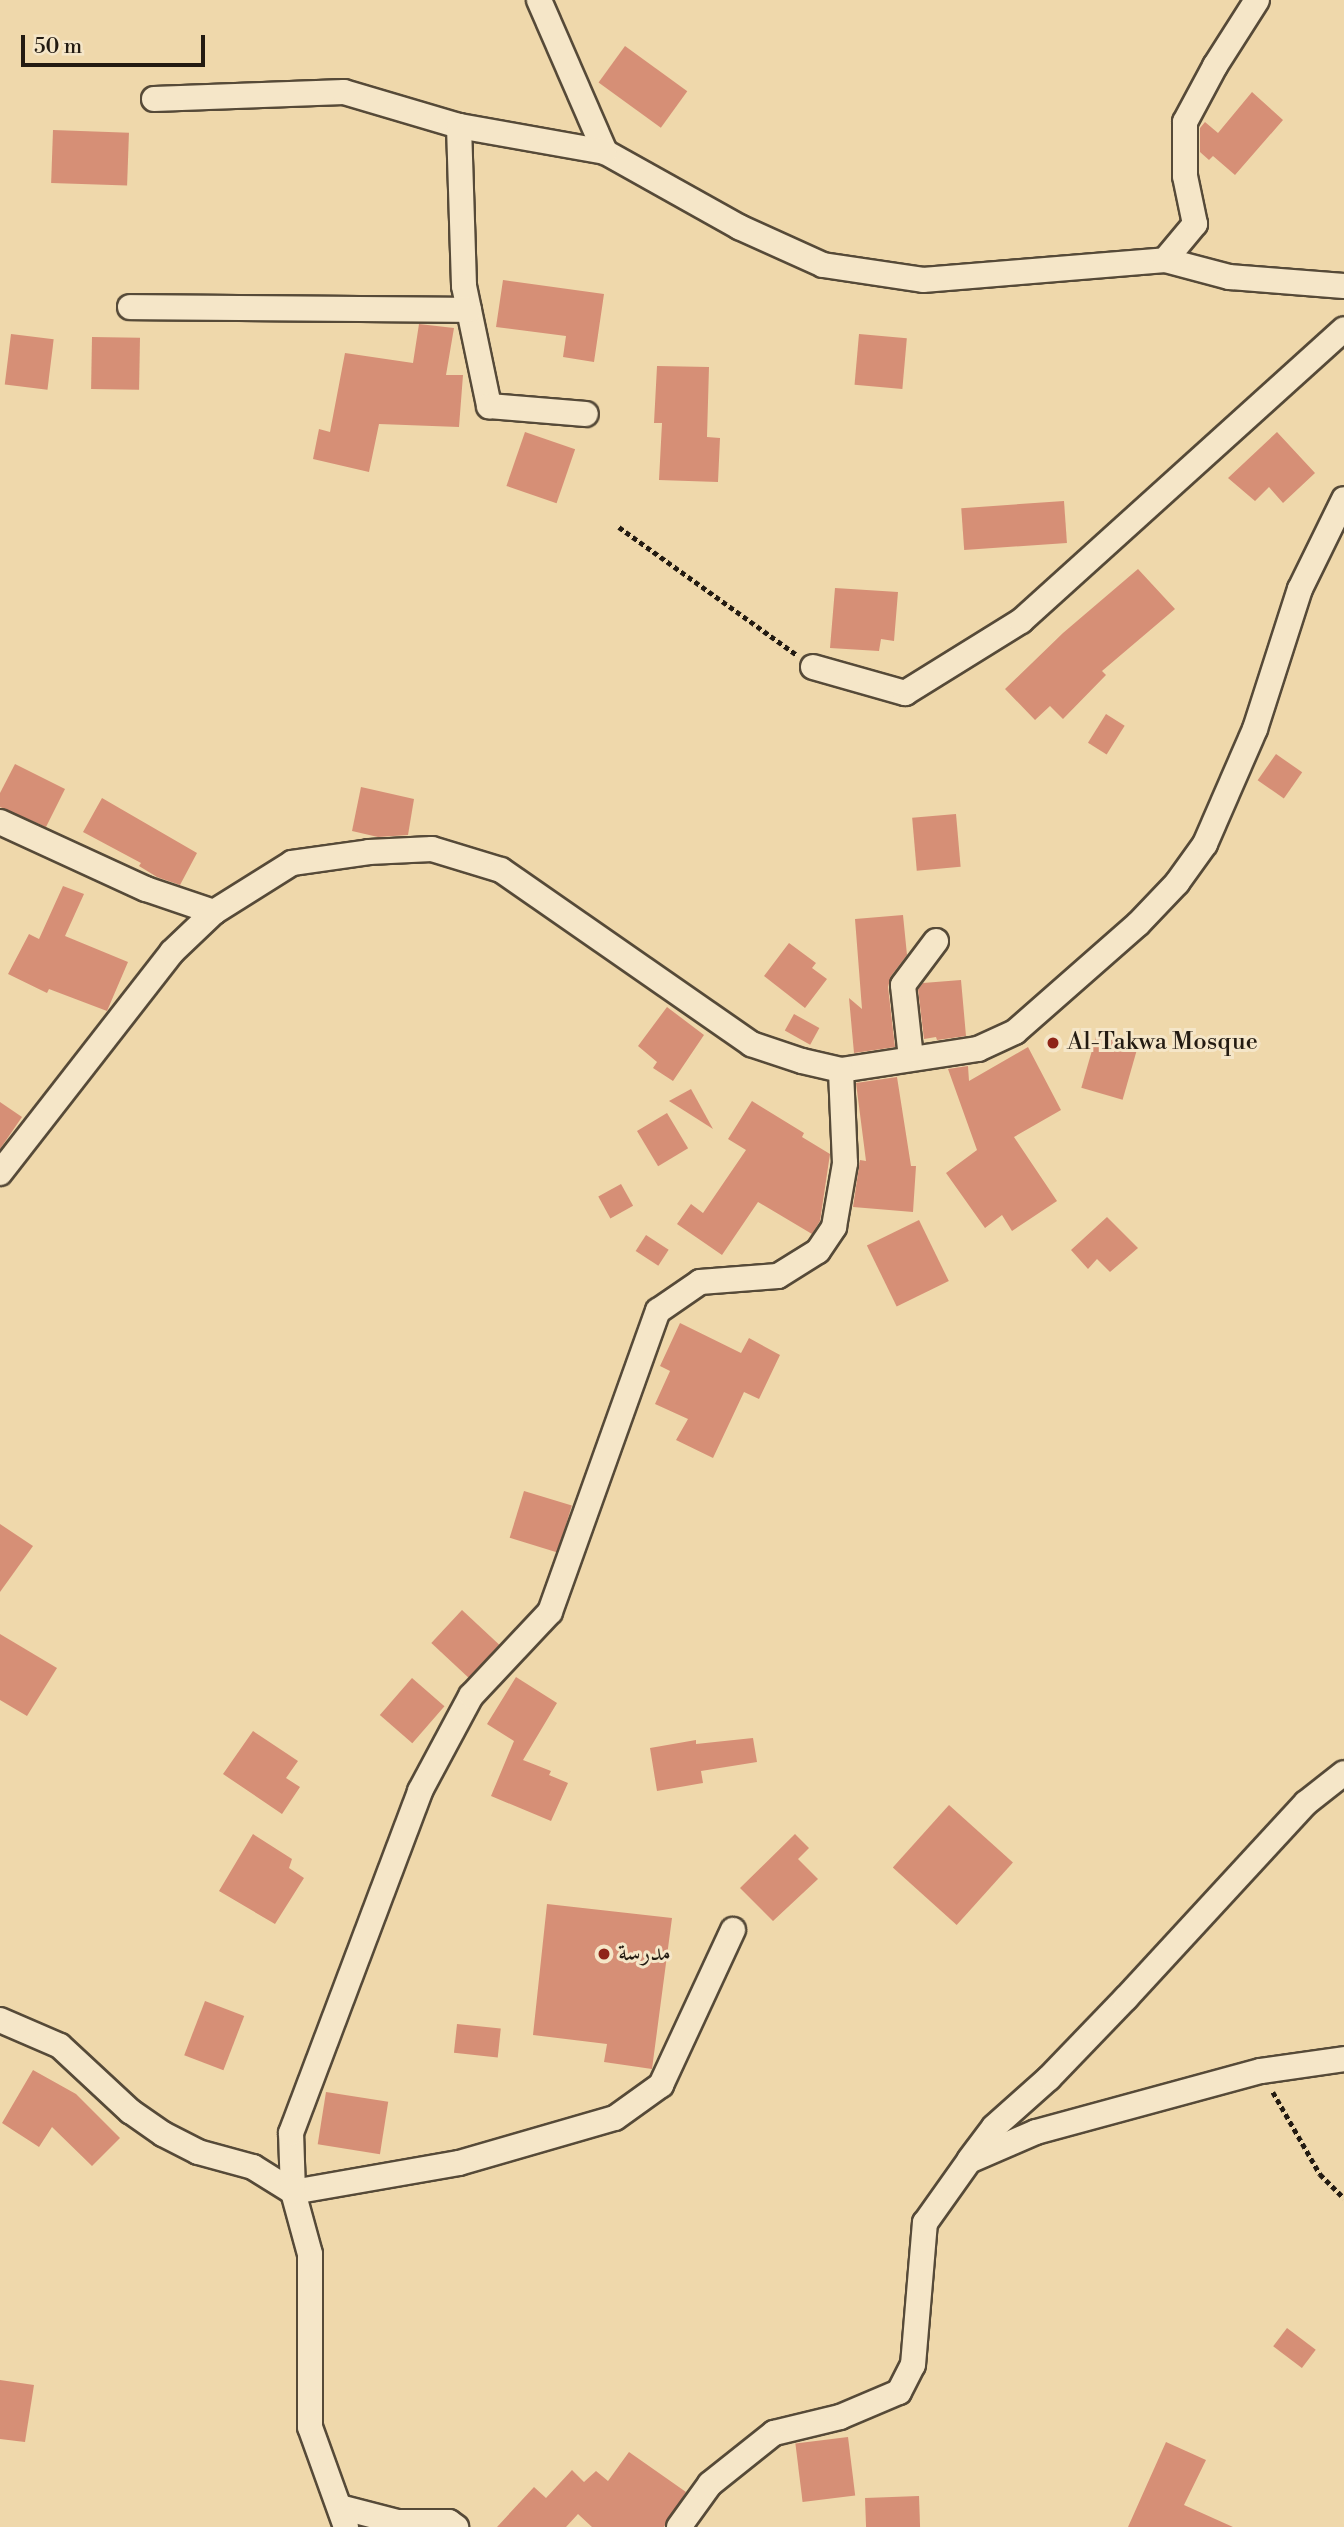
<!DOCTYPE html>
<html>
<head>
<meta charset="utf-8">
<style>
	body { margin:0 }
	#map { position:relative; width:1344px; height:2527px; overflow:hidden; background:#efd8ab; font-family:"Libre Bodoni",Amiri,serif }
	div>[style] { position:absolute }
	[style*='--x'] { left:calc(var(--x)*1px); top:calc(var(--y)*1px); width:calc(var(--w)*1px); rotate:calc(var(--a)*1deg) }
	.building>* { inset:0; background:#d68f76; transform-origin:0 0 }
	.path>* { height:4.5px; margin-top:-2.25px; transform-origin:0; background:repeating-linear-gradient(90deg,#231b12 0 5px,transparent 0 8.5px) }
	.roads { filter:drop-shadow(2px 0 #564a38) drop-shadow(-2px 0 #564a38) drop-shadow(0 2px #564a38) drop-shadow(0 -2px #564a38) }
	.minor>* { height:24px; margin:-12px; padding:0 12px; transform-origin:12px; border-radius:12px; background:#f5e6c8 }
	.dots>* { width:19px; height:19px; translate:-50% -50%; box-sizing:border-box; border:4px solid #f5e6c8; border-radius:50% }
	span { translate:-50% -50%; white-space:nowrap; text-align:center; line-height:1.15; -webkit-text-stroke:6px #f5e6c8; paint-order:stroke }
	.poi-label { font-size:24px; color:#231b12 }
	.left { translate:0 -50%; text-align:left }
	.scale { position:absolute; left:21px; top:35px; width:184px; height:32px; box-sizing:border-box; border:4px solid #231b12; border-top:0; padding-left:9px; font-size:21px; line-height:24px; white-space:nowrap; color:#231b12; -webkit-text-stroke:5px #f5e6c8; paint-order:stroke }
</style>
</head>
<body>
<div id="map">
	<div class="building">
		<i style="left:625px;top:46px;width:77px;height:45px;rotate:36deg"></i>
		<i style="clip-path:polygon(1252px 92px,1283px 120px,1235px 175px,1213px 156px,1209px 160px,1200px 152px,1200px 128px,1205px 122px,1218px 133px)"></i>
		<i style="left:53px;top:130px;width:76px;height:53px;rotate:2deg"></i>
		<i style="clip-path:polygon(503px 280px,604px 294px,594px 362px,563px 357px,566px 336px,496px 327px)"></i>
		<i style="clip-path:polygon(419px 324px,454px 328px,446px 375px,463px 375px,459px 427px,379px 424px,369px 472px,313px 459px,319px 429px,330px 432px,345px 353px,413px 363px)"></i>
		<i style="left:11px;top:334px;width:43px;height:51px;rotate:7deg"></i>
		<i style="left:859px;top:334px;width:48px;height:51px;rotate:5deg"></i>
		<i style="left:92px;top:337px;width:48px;height:52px;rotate:1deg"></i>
		<i style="clip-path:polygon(657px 366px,709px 367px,707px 437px,720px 438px,718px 482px,659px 480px,662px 423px,654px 423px)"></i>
		<i style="left:525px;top:432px;width:53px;height:57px;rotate:19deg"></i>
		<i style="clip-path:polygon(1277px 432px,1315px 473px,1283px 503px,1269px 487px,1255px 501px,1228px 478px)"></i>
		<i style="left:1064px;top:501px;width:42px;height:103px;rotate:86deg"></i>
		<i style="clip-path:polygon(1138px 569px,1175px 609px,1102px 671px,1106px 675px,1063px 719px,1050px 706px,1035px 720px,1005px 689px,1063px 633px)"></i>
		<i style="clip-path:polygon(835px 588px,898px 592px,894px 641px,881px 639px,879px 651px,830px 648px)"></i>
		<i style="left:1106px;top:714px;width:22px;height:34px;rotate:32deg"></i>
		<i style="left:1276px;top:754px;width:32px;height:32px;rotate:35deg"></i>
		<i style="clip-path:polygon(15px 764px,65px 789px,46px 827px,0 807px,0 793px)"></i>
		<i style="clip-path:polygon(361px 787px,414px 799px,408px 835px,378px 837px,352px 831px)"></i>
		<i style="clip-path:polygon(102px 798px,197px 853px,180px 885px,157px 877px,139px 866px,141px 863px,83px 832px)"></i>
		<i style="left:956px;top:814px;width:53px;height:44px;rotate:85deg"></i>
		<i style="clip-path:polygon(63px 886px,84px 894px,65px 936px,128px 962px,107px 1011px,49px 989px,47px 993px,8px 974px,29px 934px,39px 939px)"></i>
		<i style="clip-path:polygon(903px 915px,907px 955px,891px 976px,888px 987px,895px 1047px,854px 1053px,849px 998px,862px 1009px,855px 919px)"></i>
		<i style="clip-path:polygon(789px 943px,816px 963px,812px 968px,827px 979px,805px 1008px,764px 976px)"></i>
		<i style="clip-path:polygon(961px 980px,966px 1036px,937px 1040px,936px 1037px,924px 1039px,918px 989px,923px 983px)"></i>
		<i style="clip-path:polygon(667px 1007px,704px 1035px,673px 1081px,653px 1068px,657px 1062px,638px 1046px)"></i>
		<i style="left:794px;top:1014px;width:29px;height:19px;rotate:29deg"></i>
		<i style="left:1097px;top:1033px;width:43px;height:57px;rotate:16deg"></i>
		<i style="clip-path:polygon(1028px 1047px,1061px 1110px,1014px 1137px,1057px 1201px,1012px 1231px,1002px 1215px,985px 1228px,946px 1173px,977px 1150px,948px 1069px,968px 1066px,969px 1081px)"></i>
		<i style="clip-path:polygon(897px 1077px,911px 1166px,916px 1166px,913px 1212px,853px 1207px,860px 1160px,866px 1161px,856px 1083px)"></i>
		<i style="clip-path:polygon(691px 1089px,713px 1129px,669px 1101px)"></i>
		<i style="clip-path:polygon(752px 1101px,804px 1133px,802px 1137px,830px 1154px,820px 1221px,812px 1234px,758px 1202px,722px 1255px,677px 1224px,691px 1204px,703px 1213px,746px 1150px,728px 1139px)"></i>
		<i style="clip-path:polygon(0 1102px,22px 1117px,0 1149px)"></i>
		<i style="left:667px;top:1113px;width:41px;height:35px;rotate:59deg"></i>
		<i style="left:621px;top:1184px;width:25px;height:26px;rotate:61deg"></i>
		<i style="clip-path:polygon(1107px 1217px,1138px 1248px,1110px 1272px,1097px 1259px,1088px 1269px,1071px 1250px)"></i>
		<i style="left:919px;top:1220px;width:68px;height:58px;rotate:64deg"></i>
		<i style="left:646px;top:1235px;width:27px;height:19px;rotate:33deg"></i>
		<i style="clip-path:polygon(680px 1323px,741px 1353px,749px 1338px,780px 1355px,759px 1399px,744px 1392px,713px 1458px,676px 1440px,688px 1419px,655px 1404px,670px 1371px,660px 1366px)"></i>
		<i style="left:524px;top:1491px;width:50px;height:49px;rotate:17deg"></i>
		<i style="clip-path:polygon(0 1524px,33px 1546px,0 1592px)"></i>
		<i style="left:462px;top:1610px;width:51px;height:45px;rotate:43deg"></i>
		<i style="clip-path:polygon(0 1634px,57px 1668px,27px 1716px,0 1700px)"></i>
		<i style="clip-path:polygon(516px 1677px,557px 1703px,523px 1760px,551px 1771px,549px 1775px,568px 1783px,551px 1821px,491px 1796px,514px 1741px,487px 1724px)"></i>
		<i style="left:412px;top:1678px;width:43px;height:49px;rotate:41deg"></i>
		<i style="clip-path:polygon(253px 1731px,298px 1761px,286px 1778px,300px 1787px,282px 1814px,223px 1774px)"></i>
		<i style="clip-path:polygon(753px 1738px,757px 1762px,701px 1771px,703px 1783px,657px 1791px,650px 1748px,696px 1740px,696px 1744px)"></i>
		<i style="left:949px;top:1805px;width:86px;height:84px;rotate:42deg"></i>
		<i style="clip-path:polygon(253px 1834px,292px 1859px,289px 1868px,304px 1878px,275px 1924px,219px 1891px)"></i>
		<i style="clip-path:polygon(795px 1834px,809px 1848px,798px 1859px,818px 1879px,773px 1921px,740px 1888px)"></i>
		<i style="clip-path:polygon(547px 1904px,672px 1918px,652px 2069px,604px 2062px,607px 2044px,533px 2035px)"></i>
		<i style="left:205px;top:2001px;width:42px;height:58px;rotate:21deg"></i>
		<i style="left:457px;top:2024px;width:44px;height:29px;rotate:6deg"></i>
		<i style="clip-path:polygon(33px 2070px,76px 2094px,120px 2138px,92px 2166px,52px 2127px,39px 2147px,2px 2123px)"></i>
		<i style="left:326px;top:2092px;width:63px;height:53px;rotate:9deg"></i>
		<i style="left:1287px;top:2328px;width:36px;height:23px;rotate:37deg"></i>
		<i style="clip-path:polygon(0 2380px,34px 2385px,25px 2442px,0 2439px)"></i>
		<i style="left:848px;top:2437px;width:59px;height:53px;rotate:83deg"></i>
		<i style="clip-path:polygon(1166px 2442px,1206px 2460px,1184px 2505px,1233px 2527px,1128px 2527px)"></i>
		<i style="clip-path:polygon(629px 2452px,686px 2492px,664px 2527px,592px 2527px,578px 2514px,566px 2527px,497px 2527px,534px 2487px,546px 2498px,572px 2470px,584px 2482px,596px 2471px,608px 2481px)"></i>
		<i style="left:919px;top:2496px;width:31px;height:54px;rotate:88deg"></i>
	</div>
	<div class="path">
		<i style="--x:619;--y:527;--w:218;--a:35.7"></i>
		<i style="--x:1273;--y:2092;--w:95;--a:60.2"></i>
		<i style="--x:1320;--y:2174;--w:34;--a:45"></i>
	</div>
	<div class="roads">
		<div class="minor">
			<i style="--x:539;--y:0;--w:166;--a:66.5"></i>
			<i style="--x:605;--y:152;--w:154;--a:29.2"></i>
			<i style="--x:739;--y:227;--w:92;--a:24.3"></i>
			<i style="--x:823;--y:265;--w:101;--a:8.5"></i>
			<i style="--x:923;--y:280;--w:243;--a:-4.7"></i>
			<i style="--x:1165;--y:260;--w:66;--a:14.9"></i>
			<i style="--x:1229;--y:277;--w:115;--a:4.5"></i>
			<i style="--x:154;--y:99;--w:190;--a:-2.1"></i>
			<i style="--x:344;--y:92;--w:120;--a:16.5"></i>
			<i style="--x:459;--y:126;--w:148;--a:10.1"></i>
			<i style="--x:459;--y:126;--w:160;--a:88.2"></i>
			<i style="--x:464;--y:286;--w:123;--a:78.2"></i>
			<i style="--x:489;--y:406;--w:97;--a:4.7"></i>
			<i style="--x:1165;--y:260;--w:47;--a:-50.2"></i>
			<i style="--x:1195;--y:224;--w:49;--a:-101.8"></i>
			<i style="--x:1185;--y:176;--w:54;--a:-90"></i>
			<i style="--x:1185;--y:122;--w:64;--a:-61.8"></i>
			<i style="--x:1215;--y:66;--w:78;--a:-57.5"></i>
			<i style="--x:130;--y:307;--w:339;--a:0.5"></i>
			<i style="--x:813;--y:667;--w:96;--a:15.8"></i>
			<i style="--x:905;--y:693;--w:137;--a:-31.8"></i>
			<i style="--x:1021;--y:621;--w:435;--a:-42.1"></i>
			<i style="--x:0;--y:822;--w:161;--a:24.7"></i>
			<i style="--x:146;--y:889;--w:72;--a:18.7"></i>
			<i style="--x:911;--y:1058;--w:73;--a:-96.3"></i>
			<i style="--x:903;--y:985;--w:55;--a:-53.1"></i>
			<i style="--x:0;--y:1173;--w:280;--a:-52.1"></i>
			<i style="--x:172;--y:952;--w:58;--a:-43.6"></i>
			<i style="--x:214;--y:912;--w:92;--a:-32.1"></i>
			<i style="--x:292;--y:863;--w:78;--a:-8.1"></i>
			<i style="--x:369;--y:852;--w:63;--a:-2.7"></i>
			<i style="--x:432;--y:849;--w:72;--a:16.9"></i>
			<i style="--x:501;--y:870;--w:305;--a:34.8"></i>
			<i style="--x:751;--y:1044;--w:54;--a:18.4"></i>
			<i style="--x:802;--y:1061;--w:40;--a:13"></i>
			<i style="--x:841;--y:1070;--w:139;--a:-8.7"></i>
			<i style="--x:978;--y:1049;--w:41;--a:-24.7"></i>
			<i style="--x:1015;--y:1032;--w:164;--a:-41.3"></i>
			<i style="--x:1138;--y:924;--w:57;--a:-46.4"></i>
			<i style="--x:1177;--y:883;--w:48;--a:-54.3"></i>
			<i style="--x:1205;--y:844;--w:125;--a:-66.5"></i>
			<i style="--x:1255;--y:729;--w:147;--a:-72.2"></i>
			<i style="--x:1300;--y:589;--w:100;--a:-63.9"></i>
			<i style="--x:0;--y:2020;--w:65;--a:23.4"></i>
			<i style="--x:60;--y:2046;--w:96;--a:42.9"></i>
			<i style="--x:130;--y:2111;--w:40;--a:34.9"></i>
			<i style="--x:163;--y:2134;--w:39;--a:27"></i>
			<i style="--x:198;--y:2152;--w:57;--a:15.3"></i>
			<i style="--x:253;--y:2167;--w:47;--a:32"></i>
			<i style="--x:293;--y:2192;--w:169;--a:-9.9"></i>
			<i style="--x:459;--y:2163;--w:162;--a:-16.1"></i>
			<i style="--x:615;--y:2118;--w:57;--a:-35.7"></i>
			<i style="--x:661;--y:2085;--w:171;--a:-65.1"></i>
			<i style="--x:970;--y:2159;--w:40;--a:-53"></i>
			<i style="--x:994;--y:2127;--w:74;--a:-41.7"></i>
			<i style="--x:1049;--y:2078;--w:111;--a:-46.1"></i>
			<i style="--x:1126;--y:1998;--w:265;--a:-47.3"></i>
			<i style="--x:1306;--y:1803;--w:48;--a:-38.3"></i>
			<i style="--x:340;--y:2507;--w:59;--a:14.7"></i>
			<i style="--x:397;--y:2522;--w:52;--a:0"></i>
			<i style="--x:449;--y:2522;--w:9;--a:36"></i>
			<i style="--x:346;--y:2527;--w:106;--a:-109.8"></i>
			<i style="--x:310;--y:2427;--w:173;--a:-90"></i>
			<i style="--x:310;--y:2254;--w:64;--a:-105.3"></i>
			<i style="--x:293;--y:2192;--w:59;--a:-91.9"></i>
			<i style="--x:291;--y:2133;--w:366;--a:-69.3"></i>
			<i style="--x:420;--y:1791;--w:108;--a:-61.8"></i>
			<i style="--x:471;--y:1696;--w:115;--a:-46.8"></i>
			<i style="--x:550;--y:1612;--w:320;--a:-70.3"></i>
			<i style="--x:658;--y:1311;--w:51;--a:-34.6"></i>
			<i style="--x:700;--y:1282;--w:78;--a:-4.4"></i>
			<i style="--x:778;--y:1276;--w:47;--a:-32"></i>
			<i style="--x:818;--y:1251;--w:29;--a:-56"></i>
			<i style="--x:834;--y:1227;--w:65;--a:-80.2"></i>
			<i style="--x:845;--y:1163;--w:93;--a:-92.5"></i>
			<i style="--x:679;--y:2527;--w:53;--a:-54.2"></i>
			<i style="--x:710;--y:2484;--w:82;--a:-38.6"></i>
			<i style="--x:774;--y:2433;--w:68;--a:-13.6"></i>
			<i style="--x:840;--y:2417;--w:64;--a:-23"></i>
			<i style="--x:899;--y:2392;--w:30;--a:-63"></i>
			<i style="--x:913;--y:2365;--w:143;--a:-85.2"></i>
			<i style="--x:925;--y:2223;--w:76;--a:-54.6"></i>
			<i style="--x:969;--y:2161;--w:73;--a:-23.4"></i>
			<i style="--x:1036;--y:2132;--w:233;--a:-15.2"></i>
			<i style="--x:1261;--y:2071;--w:84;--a:-8.2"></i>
		</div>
	</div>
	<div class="dots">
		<i style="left:1053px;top:1043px;background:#8f2418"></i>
		<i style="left:604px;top:1954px;background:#8f2418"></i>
	</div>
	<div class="poi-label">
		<span class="left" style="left:1067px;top:1043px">Al-Takwa Mosque</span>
		<span class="left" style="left:618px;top:1954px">مدرسة</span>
	</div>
	<div class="scale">50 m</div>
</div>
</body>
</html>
